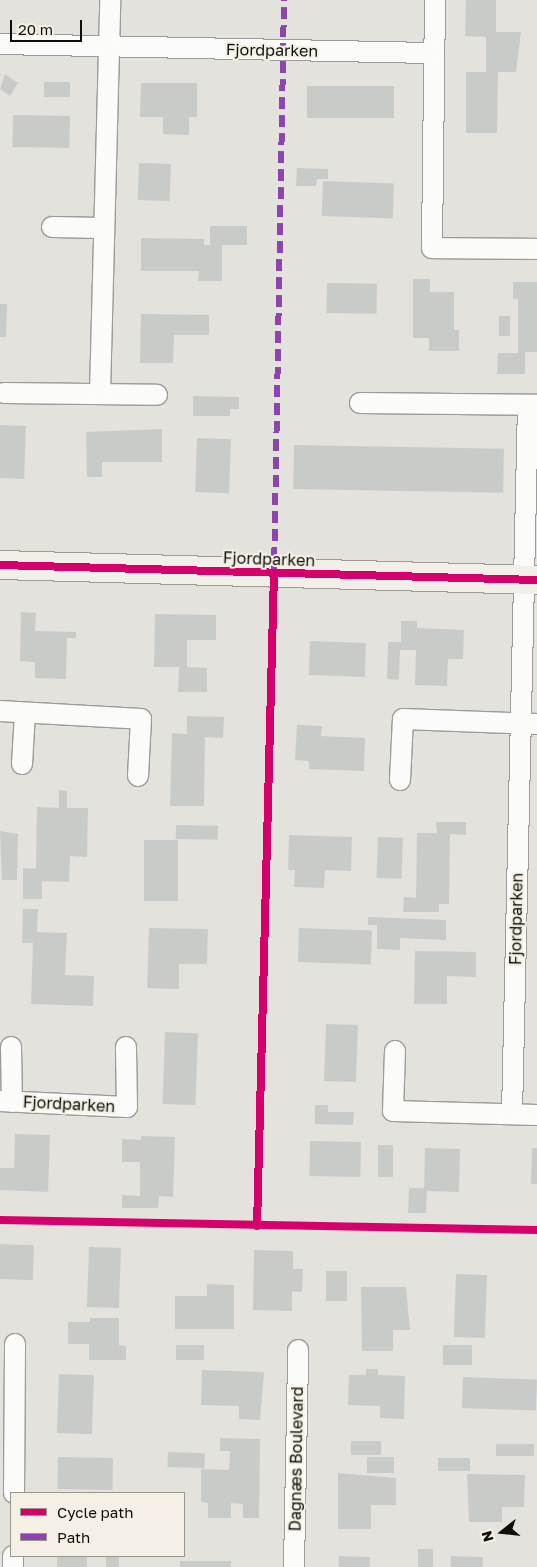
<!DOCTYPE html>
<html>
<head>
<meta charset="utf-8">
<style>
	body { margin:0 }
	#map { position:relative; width:537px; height:1567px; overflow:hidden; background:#e4e2dc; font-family:"Golos Text",sans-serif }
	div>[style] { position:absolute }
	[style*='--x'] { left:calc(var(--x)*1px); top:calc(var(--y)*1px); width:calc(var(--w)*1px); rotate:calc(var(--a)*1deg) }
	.building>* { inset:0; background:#c9cbc9; transform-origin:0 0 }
	.roads { filter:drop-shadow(1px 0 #9c9b97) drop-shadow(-1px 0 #9c9b97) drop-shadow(0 1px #9c9b97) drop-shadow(0 -1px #9c9b97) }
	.street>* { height:20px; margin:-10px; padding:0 10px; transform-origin:10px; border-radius:10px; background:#fbfbfa }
	.secondary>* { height:28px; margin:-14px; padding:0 14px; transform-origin:14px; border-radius:14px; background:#f1efe8 }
	.quiet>* { height:6px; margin-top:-3px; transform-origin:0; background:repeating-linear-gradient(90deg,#8e44ad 0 12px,transparent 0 18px) }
	.cycleway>* { height:8px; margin:-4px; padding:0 4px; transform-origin:4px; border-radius:4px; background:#d6006c }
	span { translate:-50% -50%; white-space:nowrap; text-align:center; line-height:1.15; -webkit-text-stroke:4px #f4f0e6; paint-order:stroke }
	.street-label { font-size:16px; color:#100f0b }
	.legend { position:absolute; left:10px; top:1492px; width:175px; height:65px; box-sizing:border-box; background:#f4f0e6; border:1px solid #99968e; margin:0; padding:6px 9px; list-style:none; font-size:15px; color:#100f0b }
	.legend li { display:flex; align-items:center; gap:10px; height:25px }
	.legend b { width:25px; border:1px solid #99968e }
	.north { position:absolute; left:477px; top:1507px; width:50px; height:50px; -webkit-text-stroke:4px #f4f0e6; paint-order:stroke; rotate:254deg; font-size:14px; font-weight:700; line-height:20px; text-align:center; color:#100f0b }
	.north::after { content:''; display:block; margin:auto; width:18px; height:22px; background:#100f0b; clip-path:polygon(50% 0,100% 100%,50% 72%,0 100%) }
	.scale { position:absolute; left:10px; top:20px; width:72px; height:22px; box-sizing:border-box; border:2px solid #100f0b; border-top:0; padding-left:6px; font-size:15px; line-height:18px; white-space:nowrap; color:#100f0b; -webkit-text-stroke:4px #f4f0e6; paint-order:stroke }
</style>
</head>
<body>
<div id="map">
	<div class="building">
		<i style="clip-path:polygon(466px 0,496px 0,496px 32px,521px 32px,516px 72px,498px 72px,497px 133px,466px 133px,466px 72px,486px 72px,486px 37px,465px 36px)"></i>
		<i style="clip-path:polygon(5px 74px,18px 83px,10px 96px,0 89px)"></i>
		<i style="left:44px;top:82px;width:26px;height:15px"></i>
		<i style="clip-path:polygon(141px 83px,197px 83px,197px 117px,189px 117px,189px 135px,163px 134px,163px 117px,140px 117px)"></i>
		<i style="left:307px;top:86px;width:87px;height:32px"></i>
		<i style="left:13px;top:115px;width:57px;height:32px;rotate:1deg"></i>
		<i style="left:139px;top:163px;width:32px;height:37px;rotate:2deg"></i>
		<i style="clip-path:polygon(297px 168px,328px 169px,328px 179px,317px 179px,316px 186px,296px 186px)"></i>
		<i style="left:323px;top:181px;width:71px;height:35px;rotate:2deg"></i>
		<i style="clip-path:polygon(210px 226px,247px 226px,247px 245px,222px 245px,222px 281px,198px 281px,199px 271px,141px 271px,141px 238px,204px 239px,204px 245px,210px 245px)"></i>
		<i style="clip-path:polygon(413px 279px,430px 279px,430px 292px,454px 292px,454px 330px,459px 330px,459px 351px,429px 351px,429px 338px,413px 338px)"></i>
		<i style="clip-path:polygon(513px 282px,537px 282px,537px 352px,525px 352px,525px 374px,497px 374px,498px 353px,518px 353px,518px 299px,513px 299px)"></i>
		<i style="left:327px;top:283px;width:50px;height:30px;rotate:1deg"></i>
		<i style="clip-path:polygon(0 304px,7px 304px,6px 337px,0 337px)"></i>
		<i style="clip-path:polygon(141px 314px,209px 315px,209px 335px,174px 335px,173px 363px,140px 363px)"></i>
		<i style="left:499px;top:316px;width:11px;height:20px"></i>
		<i style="clip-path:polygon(193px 396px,239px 397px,239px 409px,230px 409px,230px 416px,193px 416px)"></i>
		<i style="left:0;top:425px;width:26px;height:53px;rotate:2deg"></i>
		<i style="clip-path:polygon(162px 429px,162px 462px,102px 462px,102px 477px,87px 477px,86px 432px)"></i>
		<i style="left:197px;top:438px;width:34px;height:54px;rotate:2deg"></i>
		<i style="left:294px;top:445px;width:210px;height:44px;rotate:1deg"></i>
		<i style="clip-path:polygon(21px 612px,36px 613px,35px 631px,76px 632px,76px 638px,67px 638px,66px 679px,35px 678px,35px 662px,20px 661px)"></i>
		<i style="clip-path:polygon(155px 614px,216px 615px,216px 640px,187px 640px,187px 667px,207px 668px,207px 692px,178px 692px,179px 667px,154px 667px)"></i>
		<i style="clip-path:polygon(401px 621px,417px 621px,417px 628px,464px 630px,463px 659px,448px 659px,447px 686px,415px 685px,416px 650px,400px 650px,399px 680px,387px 679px,388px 642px,401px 642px)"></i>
		<i style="left:310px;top:641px;width:56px;height:34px;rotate:2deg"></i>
		<i style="clip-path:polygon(187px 716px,224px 717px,223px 738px,205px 737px,204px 806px,170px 806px,172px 733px,187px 734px)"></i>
		<i style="clip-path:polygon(297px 725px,322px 726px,321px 736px,365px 738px,364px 771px,309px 769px,309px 761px,295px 760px)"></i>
		<i style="clip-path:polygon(59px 790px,67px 791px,67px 808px,88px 808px,87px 857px,70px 856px,69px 882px,42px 881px,42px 899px,23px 899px,23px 868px,36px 869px,37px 807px,59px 808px)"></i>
		<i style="clip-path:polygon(436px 822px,466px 822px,466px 835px,450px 834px,449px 904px,439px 904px,439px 912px,403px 912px,404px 897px,416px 898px,417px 833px,437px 833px)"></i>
		<i style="left:176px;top:825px;width:42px;height:14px;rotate:1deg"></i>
		<i style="clip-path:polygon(0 831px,18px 834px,17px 880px,2px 880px)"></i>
		<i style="clip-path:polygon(289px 835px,352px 837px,351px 871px,325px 870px,324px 888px,294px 887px,295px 870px,288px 870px)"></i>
		<i style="left:378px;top:837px;width:25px;height:41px;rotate:2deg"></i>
		<i style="left:144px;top:840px;width:34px;height:61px"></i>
		<i style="clip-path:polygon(23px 909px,38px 909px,37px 932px,67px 933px,65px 975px,94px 976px,93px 1006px,31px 1004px,33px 943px,22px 943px)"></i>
		<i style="clip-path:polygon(368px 917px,446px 920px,446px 940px,400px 938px,400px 950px,377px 949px,377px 925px,368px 925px)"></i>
		<i style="clip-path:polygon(149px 928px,208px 929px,207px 964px,179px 964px,179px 989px,147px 988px)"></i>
		<i style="left:299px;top:928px;width:73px;height:34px;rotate:2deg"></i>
		<i style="clip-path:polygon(415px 951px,476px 952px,476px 977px,447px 976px,447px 1004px,414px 1004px)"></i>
		<i style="left:326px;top:1024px;width:32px;height:57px;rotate:2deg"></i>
		<i style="left:165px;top:1032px;width:33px;height:72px;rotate:2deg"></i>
		<i style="clip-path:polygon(315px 1105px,328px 1105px,328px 1112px,354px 1112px,353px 1125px,315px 1124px)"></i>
		<i style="clip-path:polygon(15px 1134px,50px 1135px,48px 1192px,0 1190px,0 1168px,14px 1168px)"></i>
		<i style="clip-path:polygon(141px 1136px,175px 1137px,173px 1197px,159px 1196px,158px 1208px,122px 1208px,122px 1195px,140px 1196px,140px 1162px,122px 1162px,122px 1139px,141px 1140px)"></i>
		<i style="left:310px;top:1141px;width:51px;height:35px;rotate:1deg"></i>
		<i style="left:378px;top:1145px;width:15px;height:32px"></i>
		<i style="clip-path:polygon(425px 1148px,460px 1149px,459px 1192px,427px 1191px,426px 1213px,408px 1213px,409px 1188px,424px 1188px)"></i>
		<i style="clip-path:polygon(532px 1148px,537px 1148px,537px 1184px,531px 1184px)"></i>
		<i style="left:0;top:1244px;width:34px;height:35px;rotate:2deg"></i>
		<i style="left:89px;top:1247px;width:32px;height:60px;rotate:2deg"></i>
		<i style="clip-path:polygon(254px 1250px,293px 1251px,293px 1269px,303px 1269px,302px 1292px,292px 1291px,292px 1311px,253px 1310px)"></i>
		<i style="left:326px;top:1271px;width:21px;height:30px"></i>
		<i style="left:456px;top:1274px;width:31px;height:63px;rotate:2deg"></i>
		<i style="clip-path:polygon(207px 1284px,234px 1285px,234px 1329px,175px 1329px,175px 1296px,207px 1296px)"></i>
		<i style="clip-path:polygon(361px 1287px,406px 1287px,410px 1330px,393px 1330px,393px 1351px,362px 1351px)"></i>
		<i style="clip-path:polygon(90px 1318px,119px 1318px,119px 1345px,126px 1346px,126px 1360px,89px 1360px,89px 1344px,68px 1344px,68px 1322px,90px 1322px)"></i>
		<i style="left:176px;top:1345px;width:28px;height:15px"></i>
		<i style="left:443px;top:1345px;width:29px;height:20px"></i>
		<i style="clip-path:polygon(366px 1369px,378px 1369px,378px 1375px,405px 1376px,404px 1419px,380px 1418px,380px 1406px,348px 1405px,349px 1375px,366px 1375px)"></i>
		<i style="clip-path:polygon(202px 1370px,264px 1372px,260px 1420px,239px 1419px,239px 1406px,201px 1405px)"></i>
		<i style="left:59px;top:1374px;width:35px;height:59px;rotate:2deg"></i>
		<i style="left:463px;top:1377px;width:74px;height:31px;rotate:2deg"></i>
		<i style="clip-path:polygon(220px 1438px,260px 1439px,259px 1518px,243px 1518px,243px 1504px,231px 1503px,231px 1518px,208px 1518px,208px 1503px,201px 1502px,201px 1469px,229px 1470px,230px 1451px,220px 1451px)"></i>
		<i style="left:351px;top:1441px;width:30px;height:14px"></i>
		<i style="left:496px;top:1444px;width:38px;height:12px"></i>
		<i style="left:168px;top:1452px;width:37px;height:15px;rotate:2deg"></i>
		<i style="left:58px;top:1457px;width:55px;height:32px;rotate:1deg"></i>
		<i style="left:367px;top:1457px;width:27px;height:16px"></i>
		<i style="left:438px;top:1458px;width:32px;height:13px"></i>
		<i style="clip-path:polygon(338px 1473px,396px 1478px,396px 1505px,371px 1505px,371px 1529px,338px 1529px)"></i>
		<i style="clip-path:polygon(467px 1474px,525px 1475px,524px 1507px,502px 1507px,502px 1522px,469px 1522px)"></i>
		<i style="left:418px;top:1549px;width:15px;height:18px"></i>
		<i style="left:57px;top:1556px;width:30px;height:11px"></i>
		<i style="left:106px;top:1556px;width:13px;height:11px"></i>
		<i style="left:339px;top:1556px;width:31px;height:11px;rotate:2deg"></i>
		<i style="left:451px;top:1556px;width:32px;height:11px;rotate:2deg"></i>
		<i style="left:180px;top:1561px;width:51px;height:6px"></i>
	</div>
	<div class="roads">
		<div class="street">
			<i style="--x:435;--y:0;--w:248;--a:90.7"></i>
			<i style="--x:432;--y:248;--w:105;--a:0.5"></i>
			<i style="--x:0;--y:44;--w:434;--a:1.2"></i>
			<i style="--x:52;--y:227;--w:50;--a:1.1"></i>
			<i style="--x:4;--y:393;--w:153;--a:0.7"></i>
			<i style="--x:100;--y:393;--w:393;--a:-88.5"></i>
			<i style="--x:360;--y:403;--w:177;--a:0.6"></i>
			<i style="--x:0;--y:711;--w:141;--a:3.2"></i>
			<i style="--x:141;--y:719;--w:57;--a:93"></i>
			<i style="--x:22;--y:764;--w:51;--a:-86.6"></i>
			<i style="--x:400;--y:780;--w:61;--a:-87.2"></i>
			<i style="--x:403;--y:719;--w:134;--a:2.1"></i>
			<i style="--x:11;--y:1047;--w:55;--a:89"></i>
			<i style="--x:395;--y:1051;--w:60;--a:91.9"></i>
			<i style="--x:393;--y:1111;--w:144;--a:1.6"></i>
			<i style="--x:0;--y:1101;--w:127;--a:2.7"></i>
			<i style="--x:127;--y:1107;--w:60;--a:-91"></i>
			<i style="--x:512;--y:1114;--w:709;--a:-88.71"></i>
			<i style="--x:14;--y:1493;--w:149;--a:-89.6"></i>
			<i style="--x:13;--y:1567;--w:11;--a:-90"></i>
			<i style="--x:294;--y:1567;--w:217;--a:-88.9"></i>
		</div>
		<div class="secondary">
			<i style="--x:0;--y:565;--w:537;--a:1.6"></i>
		</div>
	</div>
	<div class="quiet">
		<i style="--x:274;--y:577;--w:577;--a:-89.01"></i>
	</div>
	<div class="cycleway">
		<i style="--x:0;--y:565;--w:537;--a:1.6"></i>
		<i style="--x:0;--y:1220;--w:537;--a:1.07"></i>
		<i style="--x:257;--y:1226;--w:653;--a:-88.51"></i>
	</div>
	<div class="street-label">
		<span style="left:272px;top:50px;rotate:1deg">Fjordparken</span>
		<span style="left:269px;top:559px;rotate:2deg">Fjordparken</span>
		<span style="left:516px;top:919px;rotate:-89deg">Fjordparken</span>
		<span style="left:69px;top:1104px;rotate:3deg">Fjordparken</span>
		<span style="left:296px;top:1459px;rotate:-89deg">Dagnæs Boulevard</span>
	</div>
	<ul class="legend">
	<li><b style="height:6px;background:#d6006c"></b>Cycle path</li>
	<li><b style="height:6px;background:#8e44ad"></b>Path</li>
	</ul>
	<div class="north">N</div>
	<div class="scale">20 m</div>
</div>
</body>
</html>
